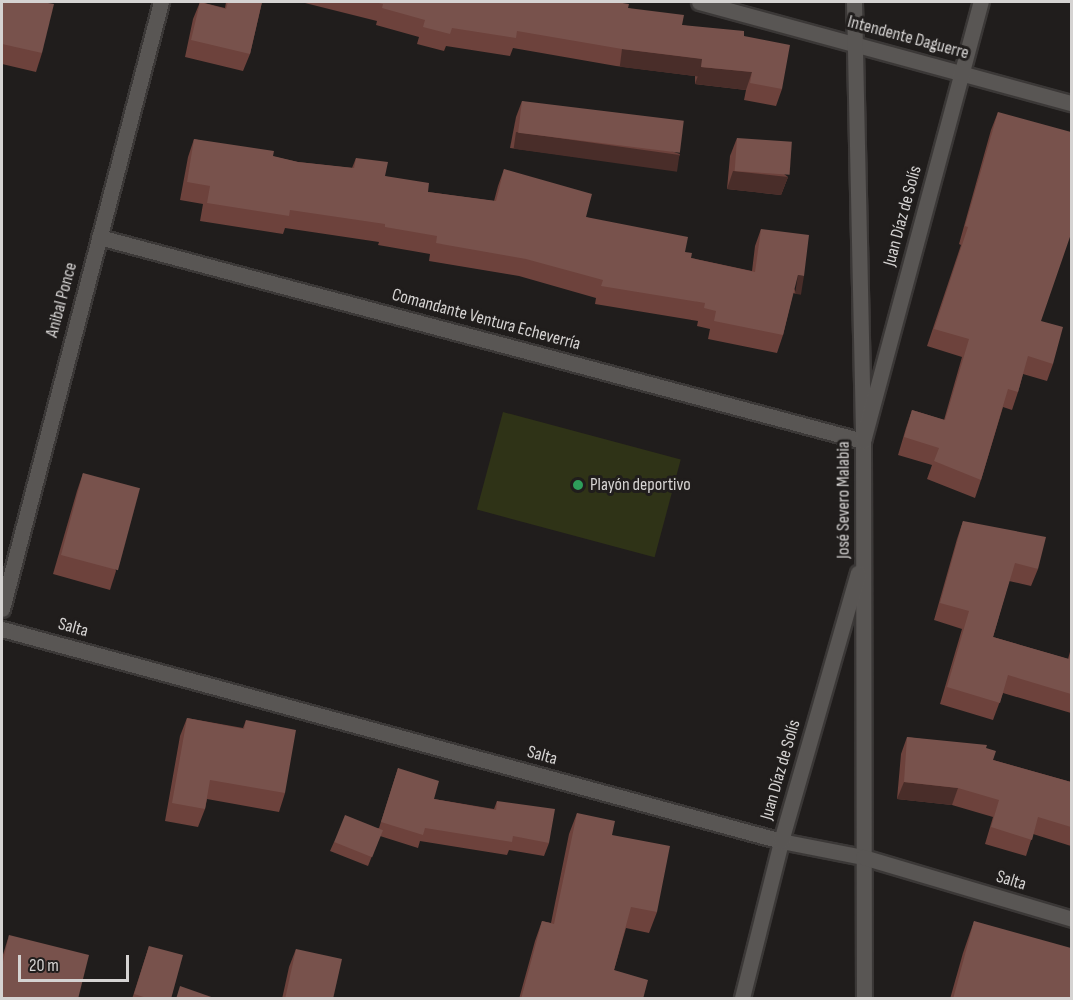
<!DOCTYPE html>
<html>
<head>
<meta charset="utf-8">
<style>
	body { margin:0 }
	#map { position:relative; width:1073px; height:1000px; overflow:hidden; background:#201d1c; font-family:"Sofia Sans Condensed",sans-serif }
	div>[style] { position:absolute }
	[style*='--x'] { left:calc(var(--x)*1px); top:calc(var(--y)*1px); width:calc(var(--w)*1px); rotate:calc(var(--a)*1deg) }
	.green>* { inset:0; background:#2f3317; transform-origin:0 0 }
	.roads { filter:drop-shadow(2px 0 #3b3837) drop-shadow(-2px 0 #3b3837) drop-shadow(0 2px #3b3837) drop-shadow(0 -2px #3b3837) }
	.minor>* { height:15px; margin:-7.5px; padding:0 7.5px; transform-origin:7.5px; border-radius:7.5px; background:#595654 }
	.wall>* { inset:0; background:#6d423c }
	.shaded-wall>* { inset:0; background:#492d29; transform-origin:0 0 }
	.building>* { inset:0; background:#78524c; transform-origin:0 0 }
	.dots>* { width:16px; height:16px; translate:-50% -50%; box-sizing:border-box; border:3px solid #201d1c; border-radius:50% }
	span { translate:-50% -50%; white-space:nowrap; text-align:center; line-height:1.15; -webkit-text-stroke:6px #201d1c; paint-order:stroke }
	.street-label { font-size:18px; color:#d5d3d2 }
	.poi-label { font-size:18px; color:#d5d3d2 }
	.left { translate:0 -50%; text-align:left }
	.frame { position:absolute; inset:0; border:3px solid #d5d3d2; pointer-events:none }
	.scale { position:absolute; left:18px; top:955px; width:111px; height:27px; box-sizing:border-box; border:3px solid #d5d3d2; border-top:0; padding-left:8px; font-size:18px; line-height:21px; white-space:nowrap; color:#d5d3d2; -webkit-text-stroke:4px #201d1c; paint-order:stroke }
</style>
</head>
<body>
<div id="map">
	<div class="green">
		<i style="left:503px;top:412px;width:184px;height:101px;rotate:15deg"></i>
	</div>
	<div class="roads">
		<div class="minor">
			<i style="--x:699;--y:2;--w:386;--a:15.2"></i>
			<i style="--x:854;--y:2;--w:439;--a:88.8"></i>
			<i style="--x:863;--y:441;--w:557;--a:89.9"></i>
			<i style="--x:99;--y:237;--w:791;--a:14.95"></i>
			<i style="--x:863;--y:441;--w:455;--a:-75"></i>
			<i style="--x:2;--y:609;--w:627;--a:-75.32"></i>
			<i style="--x:2;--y:629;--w:807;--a:15.22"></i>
			<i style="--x:781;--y:841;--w:84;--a:11"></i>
			<i style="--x:863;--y:857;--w:218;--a:16.5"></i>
			<i style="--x:742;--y:998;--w:162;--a:-76"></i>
			<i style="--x:781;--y:841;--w:279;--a:-74"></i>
		</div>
	</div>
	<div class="wall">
		<i style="clip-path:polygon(2px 2px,42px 53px,36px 72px,2px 64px)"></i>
		<i style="clip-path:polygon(200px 2px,225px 8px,226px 2px,262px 2px,250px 54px,243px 71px,185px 57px,193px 19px)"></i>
		<i style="clip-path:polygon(301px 2px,616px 2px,628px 8px,682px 25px,744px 36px,782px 89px,776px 106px,744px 100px,746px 90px,695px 84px,695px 76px,616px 66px,513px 48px,510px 56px,446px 46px,444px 51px,417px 44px,419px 37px,376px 25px,377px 21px)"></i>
		<i style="clip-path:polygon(522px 101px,680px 154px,674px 170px,510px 148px,516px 117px)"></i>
		<i style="clip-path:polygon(998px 112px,1041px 321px,1053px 364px,1047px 381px,1023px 374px,1018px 392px,1012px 410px,1003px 407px,981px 480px,975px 498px,927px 479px,932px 465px,898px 455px,906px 428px,912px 410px,944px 420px,962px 357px,927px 346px,961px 245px,959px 244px,991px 130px)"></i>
		<i style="clip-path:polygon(737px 138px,788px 177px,781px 195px,727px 189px,730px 156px)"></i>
		<i style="clip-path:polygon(194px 139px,298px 162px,352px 168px,356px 158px,385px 176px,428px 192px,494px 201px,498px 186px,504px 169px,586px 217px,685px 252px,691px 258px,752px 271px,755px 246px,761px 229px,797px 294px,793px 293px,783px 335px,777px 353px,708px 339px,710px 329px,697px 326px,698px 321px,595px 304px,596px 298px,519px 276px,429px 261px,430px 254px,378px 245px,379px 242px,285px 228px,283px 234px,200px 221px,203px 204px,180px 200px,188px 157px)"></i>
		<i style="clip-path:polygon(83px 473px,116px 571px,110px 590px,53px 574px,77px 491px)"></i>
		<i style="clip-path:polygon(963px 521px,1038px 569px,1031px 586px,1009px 581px,993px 637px,1068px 659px,1071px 648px,1071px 713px,1003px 693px,993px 720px,940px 704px,962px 629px,934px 620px,957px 539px)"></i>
		<i style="clip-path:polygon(187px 718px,243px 728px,246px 720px,285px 793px,279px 812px,207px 799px,205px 809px,198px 827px,165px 821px,180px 736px)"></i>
		<i style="clip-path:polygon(907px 737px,986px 748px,993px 760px,1071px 782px,1071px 846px,1033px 834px,1026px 856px,985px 844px,993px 817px,952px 805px,897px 799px,901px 754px)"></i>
		<i style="clip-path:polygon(398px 768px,434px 799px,494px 809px,497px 801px,549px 843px,544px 856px,509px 850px,507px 855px,420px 841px,418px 848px,380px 836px,368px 866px,330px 851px,334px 842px,379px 828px)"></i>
		<i style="clip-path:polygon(577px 813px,612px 835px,657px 912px,649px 933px,626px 928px,614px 970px,643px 999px,519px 999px,535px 941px,542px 921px,551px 923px,569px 834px)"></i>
		<i style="clip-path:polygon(974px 921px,1071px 999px,950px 999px,963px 953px)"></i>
		<i style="clip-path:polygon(9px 935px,2px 999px,2px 958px)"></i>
		<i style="clip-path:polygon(149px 946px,171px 999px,132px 999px)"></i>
		<i style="clip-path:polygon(296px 949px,333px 999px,282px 999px,289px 967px)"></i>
	</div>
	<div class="shaded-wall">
		<i style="left:622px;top:49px;width:81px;height:18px;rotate:7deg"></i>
		<i style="clip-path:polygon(701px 67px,752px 72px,746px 90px,695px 84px)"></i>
		<i style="left:516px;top:132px;width:165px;height:17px;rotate:8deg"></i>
		<i style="clip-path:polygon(733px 171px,788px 177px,781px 195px,727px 189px)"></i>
		<i style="left:798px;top:275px;width:6px;height:19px;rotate:9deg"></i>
		<i style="clip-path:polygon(904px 782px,958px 788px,952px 805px,897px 799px)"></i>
	</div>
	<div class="building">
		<i style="clip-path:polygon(2px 2px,42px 2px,54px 4px,42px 53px,2px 44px)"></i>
		<i style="clip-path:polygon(200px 2px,226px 9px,228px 2px,262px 2px,250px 54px,191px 40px)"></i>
		<i style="clip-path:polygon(374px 2px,616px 2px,629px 4px,628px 8px,684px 15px,682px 25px,744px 31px,744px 36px,790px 45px,782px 89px,750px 83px,752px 72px,701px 67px,702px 59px,622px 49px,517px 31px,516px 38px,452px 28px,450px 34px,423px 27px,425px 20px,382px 8px,383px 4px)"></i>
		<i style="left:522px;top:101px;width:163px;height:32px;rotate:7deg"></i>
		<i style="clip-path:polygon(998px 112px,1071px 132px,1071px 234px,1041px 321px,1063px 327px,1053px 364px,1028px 356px,1018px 392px,1008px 389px,981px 480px,934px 461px,939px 448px,904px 437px,912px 410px,945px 420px,969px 339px,934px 329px,968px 227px,965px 226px)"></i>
		<i style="left:737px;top:138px;width:55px;height:33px;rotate:4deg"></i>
		<i style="clip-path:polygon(194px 139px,274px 151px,273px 156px,298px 162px,354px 168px,356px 158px,388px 162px,385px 176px,429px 183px,428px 192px,496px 201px,504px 169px,592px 194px,586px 217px,688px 237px,685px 252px,692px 253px,691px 258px,755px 272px,761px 229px,809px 235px,804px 276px,798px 275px,783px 335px,714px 321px,716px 311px,704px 308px,705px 303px,601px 286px,603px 280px,526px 259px,436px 243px,437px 236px,385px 227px,385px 224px,290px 210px,289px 216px,207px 203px,210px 186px,187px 182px)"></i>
		<i style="left:83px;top:473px;width:59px;height:85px;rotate:15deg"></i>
		<i style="clip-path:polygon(963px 521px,1046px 537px,1038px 569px,1015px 563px,993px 637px,1069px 659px,1071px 649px,1071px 694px,1008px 675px,1000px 703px,947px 687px,969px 611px,940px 603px)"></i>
		<i style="clip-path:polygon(187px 718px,244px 729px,246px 720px,296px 730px,285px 793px,210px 780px,205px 809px,172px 803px)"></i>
		<i style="clip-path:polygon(907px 737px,987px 745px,986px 748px,996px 751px,993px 760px,1071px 782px,1071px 827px,1038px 817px,1032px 840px,991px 827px,999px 800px,958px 788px,904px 782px)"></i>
		<i style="clip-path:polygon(398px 768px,439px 781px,434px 799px,496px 810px,497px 801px,555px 809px,549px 843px,513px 836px,512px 842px,425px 828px,423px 835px,381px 822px)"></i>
		<i style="clip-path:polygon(577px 813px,615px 821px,612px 835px,670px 846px,657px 912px,631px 907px,614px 970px,648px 980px,643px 999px,521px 999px,542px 921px,554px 924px)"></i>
		<i style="left:345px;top:815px;width:41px;height:29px;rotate:22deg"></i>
		<i style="clip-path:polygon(974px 921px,1071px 948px,1071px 999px,953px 999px)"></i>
		<i style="clip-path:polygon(9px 935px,89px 955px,78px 999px,2px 999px,2px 966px)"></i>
		<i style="clip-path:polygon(149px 946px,183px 955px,171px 999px,150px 999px,134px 994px)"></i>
		<i style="clip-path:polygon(296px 949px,342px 959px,333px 999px,285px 999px)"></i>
		<i style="clip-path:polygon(180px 986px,217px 999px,176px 999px)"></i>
	</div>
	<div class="dots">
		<i style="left:578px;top:485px;background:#2e9e5b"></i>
	</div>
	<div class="street-label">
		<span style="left:908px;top:38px;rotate:15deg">Intendente Daguerre</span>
		<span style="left:903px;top:216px;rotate:-75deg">Juan Díaz de Solís</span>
		<span style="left:62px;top:300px;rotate:-75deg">Anibal Ponce</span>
		<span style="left:486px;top:320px;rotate:15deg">Comandante Ventura Echeverría</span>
		<span style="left:844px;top:500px;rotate:-90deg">José Severo Malabia</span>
		<span style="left:73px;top:628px;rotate:15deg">Salta</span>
		<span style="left:542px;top:756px;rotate:15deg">Salta</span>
		<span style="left:781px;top:770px;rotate:-74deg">Juan Díaz de Solís</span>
		<span style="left:1011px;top:881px;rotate:17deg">Salta</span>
	</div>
	<div class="poi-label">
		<span class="left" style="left:590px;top:485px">Playón deportivo</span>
	</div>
	<div class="frame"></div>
	<div class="scale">20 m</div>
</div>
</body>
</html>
